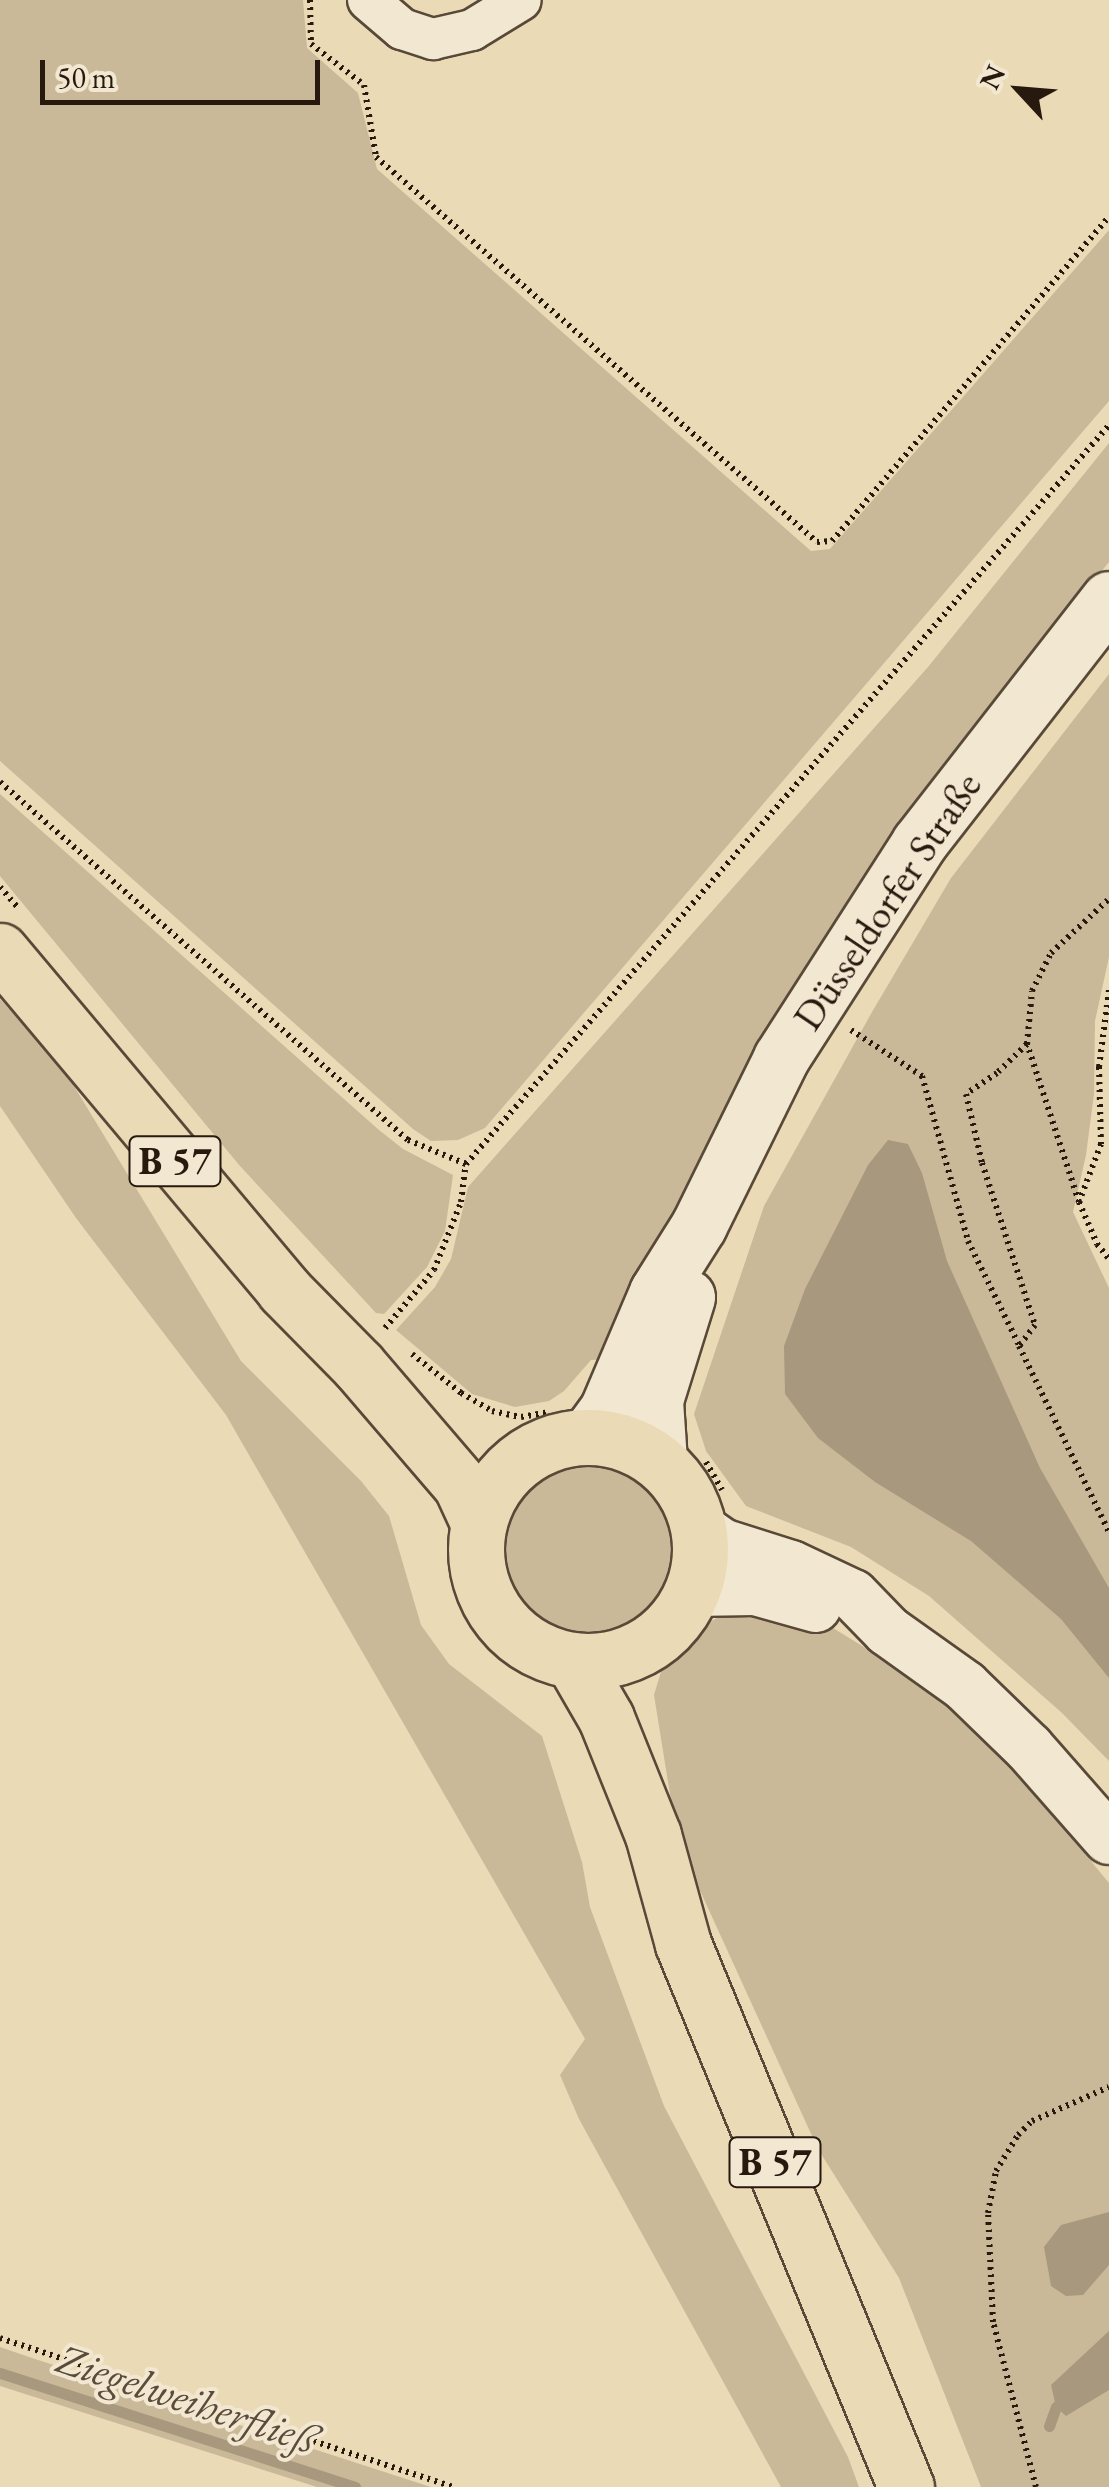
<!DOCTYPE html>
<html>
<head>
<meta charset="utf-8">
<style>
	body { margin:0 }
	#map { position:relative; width:1109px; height:2487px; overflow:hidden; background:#ebdab6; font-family:"EB Garamond",serif }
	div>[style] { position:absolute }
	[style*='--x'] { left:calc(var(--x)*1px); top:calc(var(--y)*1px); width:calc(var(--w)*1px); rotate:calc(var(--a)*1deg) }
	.green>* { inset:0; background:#cab999 }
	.round { border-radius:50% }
	.water>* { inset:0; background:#a8987d }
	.stream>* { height:11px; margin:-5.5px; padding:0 5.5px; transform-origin:5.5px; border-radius:5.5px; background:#a8987d }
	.path>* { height:6px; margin-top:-3px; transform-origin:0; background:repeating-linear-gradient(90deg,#27190e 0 2.5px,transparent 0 7.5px) }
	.roads { filter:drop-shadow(2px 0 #584938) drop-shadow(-2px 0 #584938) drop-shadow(0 2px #584938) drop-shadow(0 -2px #584938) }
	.minor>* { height:40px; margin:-20px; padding:0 20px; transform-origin:20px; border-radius:20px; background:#f2e7d0 }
	.tertiary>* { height:50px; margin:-25px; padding:0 25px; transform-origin:25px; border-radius:25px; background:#f2e7d0 }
	.secondary>* { height:55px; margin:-27.5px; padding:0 27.5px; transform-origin:27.5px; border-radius:27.5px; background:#f2e7d0 }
	.primary>* { height:55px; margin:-27.5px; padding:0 27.5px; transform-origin:27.5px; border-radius:27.5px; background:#ebdab6 }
	.primary>.ring { margin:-27.5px; padding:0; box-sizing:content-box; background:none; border:55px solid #ebdab6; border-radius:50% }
	span { translate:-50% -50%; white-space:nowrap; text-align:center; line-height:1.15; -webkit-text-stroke:8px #f2e7d0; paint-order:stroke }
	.shield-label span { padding:2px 8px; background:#f2e7d0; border:2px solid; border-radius:8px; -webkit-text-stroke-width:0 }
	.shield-label { font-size:38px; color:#27190e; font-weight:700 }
	.street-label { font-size:40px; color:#27190e }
	.water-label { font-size:42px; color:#5b4c3a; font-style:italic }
	.north { position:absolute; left:969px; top:40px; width:100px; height:100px; -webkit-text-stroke:8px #f2e7d0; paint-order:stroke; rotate:296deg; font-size:28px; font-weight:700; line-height:40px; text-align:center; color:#27190e }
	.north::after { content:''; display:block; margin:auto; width:35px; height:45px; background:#27190e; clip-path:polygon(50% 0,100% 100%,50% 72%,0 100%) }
	.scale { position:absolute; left:40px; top:60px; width:280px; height:45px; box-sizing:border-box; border:5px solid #27190e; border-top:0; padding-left:12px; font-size:30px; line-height:35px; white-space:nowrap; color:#27190e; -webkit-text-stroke:8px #f2e7d0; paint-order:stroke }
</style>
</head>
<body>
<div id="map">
	<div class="green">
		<i style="clip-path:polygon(0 0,303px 0,307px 48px,358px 93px,377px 169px,811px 551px,830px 549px,1109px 230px,1109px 401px,485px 1128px,458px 1140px,431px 1141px,413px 1129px,0 761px)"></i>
		<i style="clip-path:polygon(1109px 443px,1109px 562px,943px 767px,862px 886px,609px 1359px,591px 1360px,564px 1391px,549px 1401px,515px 1407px,472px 1394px,396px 1330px,435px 1287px,451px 1259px,468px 1187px,928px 667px)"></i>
		<i style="clip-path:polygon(1109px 674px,1109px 957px,1095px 1021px,1094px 1094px,1086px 1155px,1073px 1212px,1109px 1288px,1109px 1761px,1062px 1713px,929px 1596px,851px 1547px,746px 1506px,706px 1451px,694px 1414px,764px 1206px,872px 1012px,951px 878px)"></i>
		<i style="clip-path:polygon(0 794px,379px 1130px,403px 1149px,453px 1175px,445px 1231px,427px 1267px,384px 1314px,376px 1313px,240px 1166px,0 876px)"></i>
		<i style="clip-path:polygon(0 999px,63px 1068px,241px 1361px,361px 1481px,389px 1516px,421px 1625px,449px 1664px,542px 1736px,582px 1862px,590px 1907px,664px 2106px,848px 2457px,859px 2487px,781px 2487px,579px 2119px,560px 2075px,585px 2039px,226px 1415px,76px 1218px,0 1106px)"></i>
		<i class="round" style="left:496px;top:1460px;width:180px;height:180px"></i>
		<i style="clip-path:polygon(732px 1610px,775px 1612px,833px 1628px,939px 1693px,1019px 1774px,1109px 1883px,1109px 2487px,981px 2487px,899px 2278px,818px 2149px,692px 1873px,673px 1813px,654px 1695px,662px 1668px,687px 1634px)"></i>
		<i style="clip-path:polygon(0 2347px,35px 2359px,431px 2487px,317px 2487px,0 2386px)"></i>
	</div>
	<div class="water">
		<i style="clip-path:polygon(888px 1140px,908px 1144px,922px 1173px,947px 1261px,1040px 1468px,1109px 1588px,1109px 1678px,1061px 1619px,971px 1541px,875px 1482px,818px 1438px,785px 1394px,784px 1346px,805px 1289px,868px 1165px)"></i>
		<i style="clip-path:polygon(1109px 2212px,1109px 2265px,1083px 2295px,1066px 2296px,1051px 2286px,1044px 2247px,1061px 2225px)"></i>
		<i style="clip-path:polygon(1109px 2331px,1109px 2390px,1066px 2416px,1056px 2407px,1051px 2385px)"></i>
	</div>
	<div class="stream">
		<i style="--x:0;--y:2373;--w:373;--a:17.8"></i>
		<i style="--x:1049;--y:2426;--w:20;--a:-70"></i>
		<i style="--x:1056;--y:2407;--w:13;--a:-42"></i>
	</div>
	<div class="path">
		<i style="--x:310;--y:0;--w:44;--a:88.7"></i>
		<i style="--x:311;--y:44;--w:67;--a:37.7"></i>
		<i style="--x:364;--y:85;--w:73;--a:80.5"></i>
		<i style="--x:376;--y:157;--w:585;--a:41.12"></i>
		<i style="--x:817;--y:542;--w:15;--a:-4"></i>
		<i style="--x:832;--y:541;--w:426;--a:-49.5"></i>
		<i style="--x:0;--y:782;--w:543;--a:41.27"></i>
		<i style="--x:408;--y:1140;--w:63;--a:22.5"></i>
		<i style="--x:0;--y:887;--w:29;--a:49"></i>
		<i style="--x:1109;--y:990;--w:78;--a:97.4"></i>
		<i style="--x:1099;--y:1067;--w:77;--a:88.5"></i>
		<i style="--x:1101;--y:1144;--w:62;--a:110.8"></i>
		<i style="--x:1079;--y:1202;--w:46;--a:66.8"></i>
		<i style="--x:1097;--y:1244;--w:19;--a:51"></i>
		<i style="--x:851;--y:1030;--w:85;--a:32.9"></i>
		<i style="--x:922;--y:1076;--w:171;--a:74.4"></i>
		<i style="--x:968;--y:1241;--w:116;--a:63.9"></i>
		<i style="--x:1027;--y:1044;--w:42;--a:136"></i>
		<i style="--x:997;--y:1073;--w:37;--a:146"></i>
		<i style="--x:966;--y:1094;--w:71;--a:76.9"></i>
		<i style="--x:982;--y:1163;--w:170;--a:71.9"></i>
		<i style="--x:1035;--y:1325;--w:26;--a:127"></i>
		<i style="--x:1019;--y:1346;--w:207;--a:64.2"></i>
		<i style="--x:1079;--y:1202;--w:166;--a:-108.2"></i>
		<i style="--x:1027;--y:1044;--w:53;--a:-84.6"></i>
		<i style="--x:1032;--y:991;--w:42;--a:-63.4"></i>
		<i style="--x:1051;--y:953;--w:79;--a:-43"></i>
		<i style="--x:385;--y:1328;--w:76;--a:-49.8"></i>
		<i style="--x:434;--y:1270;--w:73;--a:-68.3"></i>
		<i style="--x:461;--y:1202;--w:38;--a:-83"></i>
		<i style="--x:466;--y:1164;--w:980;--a:-48.97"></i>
		<i style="--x:412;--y:1354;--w:63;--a:38.5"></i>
		<i style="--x:461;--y:1393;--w:36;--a:30"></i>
		<i style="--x:492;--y:1411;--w:30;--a:12"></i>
		<i style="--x:521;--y:1417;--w:29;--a:-10"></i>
		<i style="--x:706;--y:1462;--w:32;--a:60"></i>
		<i style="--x:0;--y:2338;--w:476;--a:18.2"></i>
		<i style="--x:1036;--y:2487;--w:171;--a:-104.6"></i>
		<i style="--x:993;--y:2322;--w:109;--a:-92.6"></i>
		<i style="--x:988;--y:2213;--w:43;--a:-79.2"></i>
		<i style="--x:996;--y:2171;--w:42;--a:-58.6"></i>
		<i style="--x:1018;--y:2135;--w:20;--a:-45"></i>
		<i style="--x:1032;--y:2121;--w:84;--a:-23.8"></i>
	</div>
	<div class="roads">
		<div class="minor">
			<i style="--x:368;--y:0;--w:45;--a:40.5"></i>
			<i style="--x:402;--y:29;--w:33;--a:18"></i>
			<i style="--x:433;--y:39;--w:40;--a:-13"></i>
			<i style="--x:472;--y:30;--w:57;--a:-31.5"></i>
		</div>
		<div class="tertiary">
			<i style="--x:699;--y:1528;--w:28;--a:35"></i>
			<i style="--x:722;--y:1544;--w:72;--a:17.7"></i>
			<i style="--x:791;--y:1566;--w:68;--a:25.1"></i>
			<i style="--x:853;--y:1595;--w:50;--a:45.8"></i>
			<i style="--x:888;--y:1631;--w:95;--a:35.5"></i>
			<i style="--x:965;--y:1686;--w:89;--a:44.1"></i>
			<i style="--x:1029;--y:1748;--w:121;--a:48.7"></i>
			<i style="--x:693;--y:1591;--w:62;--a:-0.9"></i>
			<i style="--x:755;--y:1590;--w:63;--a:15.6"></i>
		</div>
		<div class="secondary">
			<i style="--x:588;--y:1436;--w:32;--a:-54"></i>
			<i style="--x:607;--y:1410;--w:128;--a:-67"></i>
			<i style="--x:657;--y:1292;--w:79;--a:-57.9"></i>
			<i style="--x:699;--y:1225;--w:186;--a:-63.8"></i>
			<i style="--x:781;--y:1058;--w:255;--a:-57.3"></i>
			<i style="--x:919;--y:843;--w:309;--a:-52.1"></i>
			<i style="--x:659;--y:1461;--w:61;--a:-93.8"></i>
			<i style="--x:655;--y:1400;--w:108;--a:-72.7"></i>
		</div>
		<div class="primary">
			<i style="--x:0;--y:951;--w:442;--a:50"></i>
			<i style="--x:284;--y:1290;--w:105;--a:45.4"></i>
			<i style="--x:358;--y:1365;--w:158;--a:49.4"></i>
			<i style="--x:461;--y:1485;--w:41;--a:65.3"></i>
			<i class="ring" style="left:476px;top:1437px;width:169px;height:169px"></i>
			<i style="--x:573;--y:1661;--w:66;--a:59.9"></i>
			<i style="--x:606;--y:1718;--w:126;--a:68.1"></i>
			<i style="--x:653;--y:1835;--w:113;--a:74.6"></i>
			<i style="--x:683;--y:1944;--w:587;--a:67.67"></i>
		</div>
	</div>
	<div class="shield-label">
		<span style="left:175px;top:1161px">B 57</span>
		<span style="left:775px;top:2162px">B 57</span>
	</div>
	<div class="street-label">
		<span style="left:887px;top:901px;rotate:-56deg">Düsseldorfer Straße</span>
	</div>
	<div class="water-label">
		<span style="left:187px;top:2399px;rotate:18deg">Ziegelweiherfließ</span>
	</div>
	<div class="north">N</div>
	<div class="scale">50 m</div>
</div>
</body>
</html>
